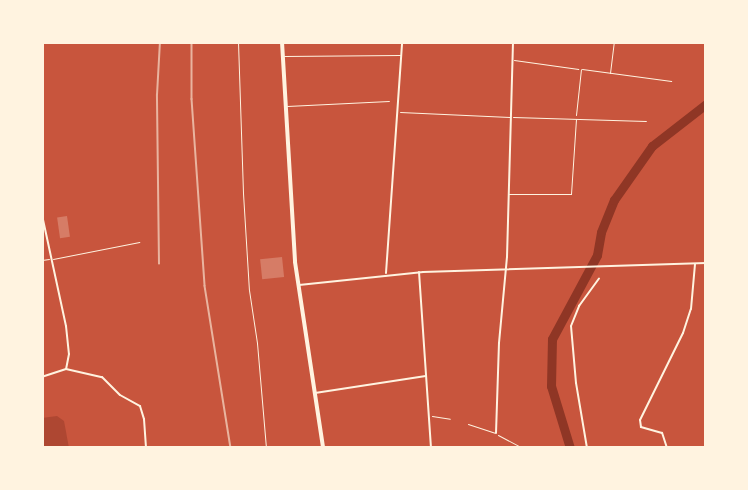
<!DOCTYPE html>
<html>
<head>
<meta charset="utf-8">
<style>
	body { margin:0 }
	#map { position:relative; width:748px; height:490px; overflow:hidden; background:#c8553d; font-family:"PT Sans",sans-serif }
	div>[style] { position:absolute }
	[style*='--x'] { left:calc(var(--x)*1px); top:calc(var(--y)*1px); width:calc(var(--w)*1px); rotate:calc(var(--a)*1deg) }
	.green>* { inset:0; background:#ae4732 }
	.river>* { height:9px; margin:-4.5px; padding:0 4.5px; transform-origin:4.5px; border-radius:4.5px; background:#8f3625 }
	.building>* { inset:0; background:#d67c66; transform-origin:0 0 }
	.service>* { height:1px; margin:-0.5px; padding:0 0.5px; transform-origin:0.5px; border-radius:0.5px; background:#fff3e0 }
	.minor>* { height:2px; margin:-1px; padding:0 1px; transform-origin:1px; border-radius:1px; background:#fff3e0 }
	.primary>* { height:4px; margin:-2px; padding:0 2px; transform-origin:2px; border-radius:2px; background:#fff3e0 }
	.rail>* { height:1.5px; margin:-0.75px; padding:0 0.75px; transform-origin:0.75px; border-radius:0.75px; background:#e9b49f }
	span { translate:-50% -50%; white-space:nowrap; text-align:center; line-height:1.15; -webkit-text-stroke:4.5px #fff3e0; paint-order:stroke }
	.frame { position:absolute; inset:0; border:44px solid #fff3e0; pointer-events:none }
</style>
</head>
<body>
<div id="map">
	<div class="green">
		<i style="clip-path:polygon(57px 416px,64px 421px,69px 448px,42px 448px,42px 418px)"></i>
	</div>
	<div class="river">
		<i style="--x:570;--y:448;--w:65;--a:-107"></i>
		<i style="--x:551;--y:386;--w:47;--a:-88.8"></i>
		<i style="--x:552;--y:339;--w:95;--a:-61.8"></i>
		<i style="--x:597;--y:255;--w:23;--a:-80"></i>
		<i style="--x:601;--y:232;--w:35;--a:-68"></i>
		<i style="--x:614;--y:200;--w:66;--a:-54.9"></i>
		<i style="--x:652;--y:146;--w:68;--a:-37.9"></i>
	</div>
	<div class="building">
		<i style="left:67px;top:216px;width:21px;height:10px;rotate:82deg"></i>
		<i style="left:282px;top:257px;width:20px;height:22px;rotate:84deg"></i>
	</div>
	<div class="service">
		<i style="--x:238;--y:42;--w:151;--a:88.1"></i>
		<i style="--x:243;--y:193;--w:97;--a:86.5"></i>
		<i style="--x:249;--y:290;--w:54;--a:81.4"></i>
		<i style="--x:257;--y:343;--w:105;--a:85.1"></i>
		<i style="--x:284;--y:56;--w:116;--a:-0.5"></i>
		<i style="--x:514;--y:60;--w:65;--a:8"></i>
		<i style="--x:582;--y:69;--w:90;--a:7.7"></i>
		<i style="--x:610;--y:73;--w:31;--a:-83"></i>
		<i style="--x:287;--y:106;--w:102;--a:-2.8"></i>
		<i style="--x:400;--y:112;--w:110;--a:2.6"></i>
		<i style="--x:576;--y:115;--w:46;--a:-83.8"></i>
		<i style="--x:513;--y:117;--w:133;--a:1.7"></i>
		<i style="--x:509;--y:194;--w:62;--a:0"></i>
		<i style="--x:571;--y:194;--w:75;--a:-86.2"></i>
		<i style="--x:53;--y:259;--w:88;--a:-11.2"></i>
		<i style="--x:42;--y:260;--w:7;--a:-8"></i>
		<i style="--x:432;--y:416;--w:18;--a:9"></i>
		<i style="--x:468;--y:424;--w:28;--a:18"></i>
		<i style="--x:498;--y:435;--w:27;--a:28"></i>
	</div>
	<div class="minor">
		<i style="--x:42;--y:215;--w:114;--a:77.8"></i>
		<i style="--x:66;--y:326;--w:28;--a:84"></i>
		<i style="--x:69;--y:354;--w:15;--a:101"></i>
		<i style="--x:66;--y:369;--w:25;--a:162"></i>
		<i style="--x:419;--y:272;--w:176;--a:86.1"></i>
		<i style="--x:386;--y:273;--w:232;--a:-86"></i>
		<i style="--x:299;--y:285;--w:125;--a:-6"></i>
		<i style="--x:423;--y:272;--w:283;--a:-1.8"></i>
		<i style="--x:66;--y:369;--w:37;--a:13"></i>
		<i style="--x:102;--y:377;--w:25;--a:45"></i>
		<i style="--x:120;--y:395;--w:23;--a:29"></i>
		<i style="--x:140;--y:406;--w:14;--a:73"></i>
		<i style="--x:144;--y:419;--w:29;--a:86"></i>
		<i style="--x:315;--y:393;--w:112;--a:-8.7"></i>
		<i style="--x:496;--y:433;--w:90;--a:-88.1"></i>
		<i style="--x:499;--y:343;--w:86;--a:-84.7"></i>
		<i style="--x:507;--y:257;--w:215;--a:-88.4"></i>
		<i style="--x:587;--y:448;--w:66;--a:-99.6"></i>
		<i style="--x:576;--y:383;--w:57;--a:-95"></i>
		<i style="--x:571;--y:326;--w:22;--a:-68"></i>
		<i style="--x:579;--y:306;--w:34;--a:-54"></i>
		<i style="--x:667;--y:448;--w:16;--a:-108"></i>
		<i style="--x:662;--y:433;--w:22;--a:-164"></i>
		<i style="--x:641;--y:427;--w:7;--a:-98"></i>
		<i style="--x:640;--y:420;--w:97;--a:-63.7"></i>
		<i style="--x:683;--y:333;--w:25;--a:-72"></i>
		<i style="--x:691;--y:309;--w:45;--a:-84.9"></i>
	</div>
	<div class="primary">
		<i style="--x:282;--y:42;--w:220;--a:86.6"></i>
		<i style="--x:295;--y:262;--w:188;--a:81.4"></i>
	</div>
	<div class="rail">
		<i style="--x:192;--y:42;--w:57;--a:90"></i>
		<i style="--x:192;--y:99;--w:187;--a:86"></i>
		<i style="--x:205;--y:286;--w:164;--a:80.9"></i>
		<i style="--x:159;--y:264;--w:169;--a:-90.7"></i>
		<i style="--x:157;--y:95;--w:53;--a:-86.8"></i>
	</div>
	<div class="frame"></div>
</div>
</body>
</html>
